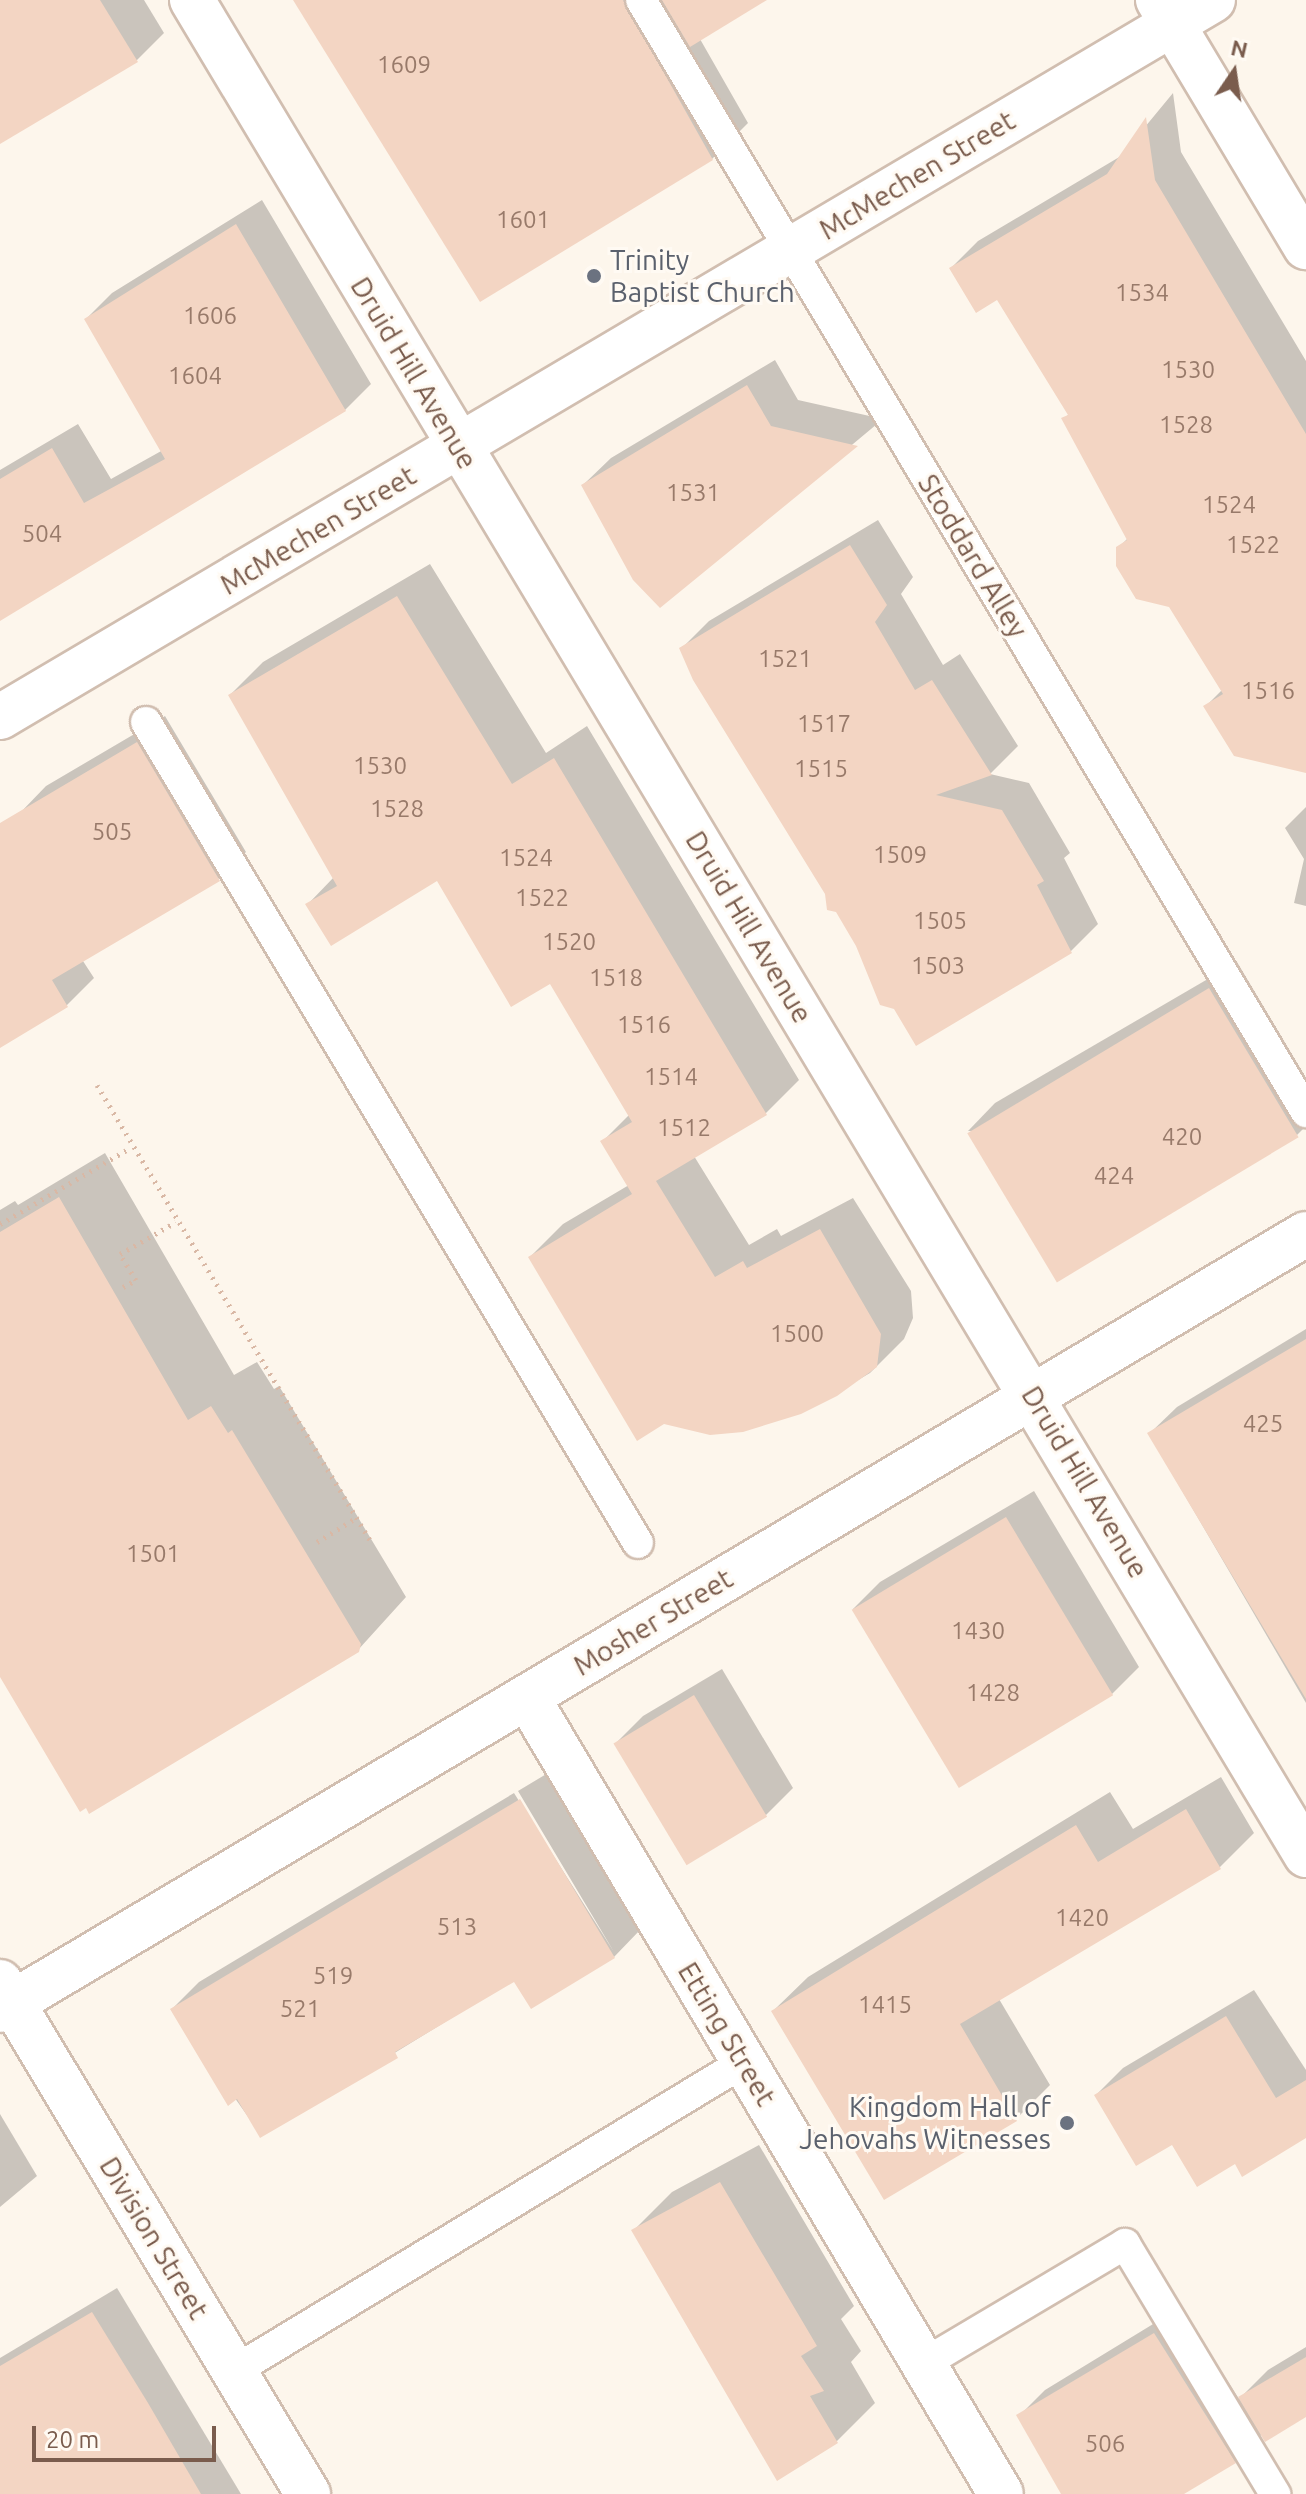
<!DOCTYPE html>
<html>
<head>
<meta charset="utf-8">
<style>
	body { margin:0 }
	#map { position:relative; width:1306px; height:2494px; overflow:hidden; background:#fdf6ec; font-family:Ubuntu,sans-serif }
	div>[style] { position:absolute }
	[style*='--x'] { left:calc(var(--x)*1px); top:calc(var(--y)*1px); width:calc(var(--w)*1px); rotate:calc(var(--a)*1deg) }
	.shadow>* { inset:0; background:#0003 }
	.building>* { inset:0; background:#f3d5c3; transform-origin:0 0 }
	.path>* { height:5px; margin-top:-2.5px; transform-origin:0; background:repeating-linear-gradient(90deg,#d9b8a5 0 2px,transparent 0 8px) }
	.roads { filter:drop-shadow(2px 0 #d1beb0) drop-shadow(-2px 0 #d1beb0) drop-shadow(0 2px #d1beb0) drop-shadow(0 -2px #d1beb0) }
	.service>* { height:30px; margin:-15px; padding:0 15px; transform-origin:15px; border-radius:15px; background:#fff }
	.minor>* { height:44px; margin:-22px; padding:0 22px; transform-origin:22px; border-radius:22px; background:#fff }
	.tertiary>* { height:44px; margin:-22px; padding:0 22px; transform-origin:22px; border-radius:22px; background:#fff }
	.secondary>* { height:44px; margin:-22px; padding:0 22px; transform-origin:22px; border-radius:22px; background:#fff }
	.dots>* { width:22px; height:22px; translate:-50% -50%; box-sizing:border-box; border:4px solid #fffaf3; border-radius:50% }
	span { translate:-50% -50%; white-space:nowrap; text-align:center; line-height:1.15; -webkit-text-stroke:6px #fffaf3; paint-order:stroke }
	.number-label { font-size:24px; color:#987a6a }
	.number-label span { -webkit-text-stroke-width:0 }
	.street-label { font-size:28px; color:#7a5c4d }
	.worship-label { font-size:28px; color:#5b616d }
	.left { translate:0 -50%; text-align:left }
	.right { translate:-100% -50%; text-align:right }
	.north { position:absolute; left:1194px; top:32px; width:80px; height:80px; -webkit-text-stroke:6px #fffaf3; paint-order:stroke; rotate:13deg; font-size:22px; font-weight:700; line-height:32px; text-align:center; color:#7a5c4d }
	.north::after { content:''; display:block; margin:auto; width:28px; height:36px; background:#7a5c4d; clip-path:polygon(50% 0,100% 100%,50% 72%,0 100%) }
	.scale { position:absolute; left:32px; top:2426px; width:184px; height:36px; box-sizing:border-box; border:4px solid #7a5c4d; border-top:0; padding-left:10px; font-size:24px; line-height:28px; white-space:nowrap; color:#7a5c4d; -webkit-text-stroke:6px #fffaf3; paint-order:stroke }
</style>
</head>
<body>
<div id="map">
	<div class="shadow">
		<i style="clip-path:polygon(0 0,144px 0,164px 33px,137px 60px,0 142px)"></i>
		<i style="clip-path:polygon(296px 0,759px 0,700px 39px,748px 123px,712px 159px)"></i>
		<i style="clip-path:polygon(1173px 93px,1181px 152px,1306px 361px,1306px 771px,1206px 706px,1223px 689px,1170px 605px,1118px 548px,1128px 538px,1064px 419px,1069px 414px,998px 297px,951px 268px,978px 241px,1121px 156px)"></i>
		<i style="clip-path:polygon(262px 200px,371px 384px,345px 410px,0 619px,0 470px,78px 424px,111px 479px,163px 450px,86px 319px,112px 293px)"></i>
		<i style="clip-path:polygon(775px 360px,798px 400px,883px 419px,660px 605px,583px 485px,611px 458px)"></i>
		<i style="clip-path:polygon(878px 520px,913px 577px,901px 594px,943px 665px,960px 654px,1018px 746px,990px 774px,1029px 783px,1070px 853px,1064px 858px,1098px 924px,1071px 951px,858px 945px,682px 648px,709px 621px)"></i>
		<i style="clip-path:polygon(430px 564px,546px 753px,587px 726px,799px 1080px,766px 1113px,694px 1156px,749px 1245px,777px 1229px,781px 1236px,853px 1198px,911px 1291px,913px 1318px,904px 1339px,870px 1373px,812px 1407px,530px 1257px,563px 1224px,629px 1185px,603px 1141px,630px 1114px,551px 981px,438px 878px,308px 904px,334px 877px,230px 695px,263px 662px)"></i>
		<i style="clip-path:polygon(165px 716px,246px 852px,218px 879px,83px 961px,94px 978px,67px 1005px,0 1046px,0 882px,19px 814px,46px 786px)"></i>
		<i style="clip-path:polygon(1306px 807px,1306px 906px,1294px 903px,1304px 859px,1285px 828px)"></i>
		<i style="clip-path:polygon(1237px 962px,1306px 1078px,1306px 1126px,1297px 1135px,968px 1131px,995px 1103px)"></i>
		<i style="clip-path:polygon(105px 1153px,234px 1375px,257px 1362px,274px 1389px,279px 1386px,406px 1597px,358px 1650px,0 1673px,0 1210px,15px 1201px,18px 1205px)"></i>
		<i style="clip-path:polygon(1306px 1329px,1306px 1703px,1149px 1434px,1177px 1407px)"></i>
		<i style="clip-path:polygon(1034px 1491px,1139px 1667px,1112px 1694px,853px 1609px,880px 1582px)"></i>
		<i style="clip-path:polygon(722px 1669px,793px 1788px,766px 1815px,616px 1743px,643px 1716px)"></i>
		<i style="clip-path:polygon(548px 1773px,641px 1929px,614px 1957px,515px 1979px,261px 2135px,172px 2009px,199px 1982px,514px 1793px,614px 1952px,518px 1791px)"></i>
		<i style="clip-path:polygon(1221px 1777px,1254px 1833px,1220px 1867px,999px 1999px,1050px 2085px,1016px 2119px,773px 2011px,808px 1977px,1110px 1792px,1133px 1829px)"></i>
		<i style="clip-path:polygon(1254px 1990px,1306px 2070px,1306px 2136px,1235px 2161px,1172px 2142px,1096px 2095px,1123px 2068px)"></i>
		<i style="clip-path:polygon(0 2114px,37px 2176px,0 2207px)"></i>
		<i style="clip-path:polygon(759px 2145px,854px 2306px,841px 2319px,861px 2351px,851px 2362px,875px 2403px,837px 2441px,778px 2478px,634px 2230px,672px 2192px)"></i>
		<i style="clip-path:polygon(117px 2288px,241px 2494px,23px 2494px,0 2457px,0 2358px)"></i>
		<i style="clip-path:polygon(1181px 2307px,1239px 2399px,1268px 2370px,1306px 2347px,1306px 2415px,1262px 2434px,1234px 2462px,1181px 2494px,1063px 2494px,1018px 2417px,1045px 2390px)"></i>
	</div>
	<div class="building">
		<i style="clip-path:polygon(0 0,100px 0,138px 62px,0 144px)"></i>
		<i style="clip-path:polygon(293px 0,623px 0,713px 160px,480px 302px)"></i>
		<i style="clip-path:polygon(662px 0,767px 0,690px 47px)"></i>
		<i style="clip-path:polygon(1146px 117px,1155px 180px,1306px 434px,1306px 773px,1234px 756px,1203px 706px,1223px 694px,1169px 607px,1136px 599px,1116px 566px,1116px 547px,1127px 540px,1061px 418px,1068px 415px,997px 300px,976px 313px,949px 268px,1107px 174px)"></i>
		<i style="clip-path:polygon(236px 224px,346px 411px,0 621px,0 479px,52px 448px,84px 503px,165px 459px,84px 319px)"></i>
		<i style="clip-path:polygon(747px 385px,771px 426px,858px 446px,660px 608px,633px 580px,581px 485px)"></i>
		<i style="clip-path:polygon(850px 545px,887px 605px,875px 622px,915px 690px,932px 680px,992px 775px,936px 795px,1002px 810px,1044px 881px,1037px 885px,1072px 953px,916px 1046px,894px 1009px,880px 1005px,856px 946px,836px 912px,827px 910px,825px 894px,693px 680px,679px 648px)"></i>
		<i style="clip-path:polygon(397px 596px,512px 784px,554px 758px,767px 1115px,656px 1181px,715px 1277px,743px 1261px,747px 1268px,820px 1229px,881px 1334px,877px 1367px,837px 1396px,801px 1414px,743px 1432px,710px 1435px,664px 1424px,637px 1441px,528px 1257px,632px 1194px,600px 1141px,632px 1122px,550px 984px,511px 1007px,437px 881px,331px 946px,305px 904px,337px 886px,228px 695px)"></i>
		<i style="clip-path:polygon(137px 742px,220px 881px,52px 980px,68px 1007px,0 1048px,0 823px)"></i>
		<i style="left:1209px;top:988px;width:174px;height:282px;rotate:59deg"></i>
		<i style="clip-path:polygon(59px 1197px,188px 1420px,211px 1406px,228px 1433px,232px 1430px,361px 1644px,359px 1652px,89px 1814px,86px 1808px,80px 1812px,0 1677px,0 1232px)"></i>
		<i style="clip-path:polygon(1306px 1339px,1306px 1699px,1147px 1433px)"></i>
		<i style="left:1006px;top:1517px;width:208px;height:180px;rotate:59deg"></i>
		<i style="left:694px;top:1695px;width:142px;height:94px;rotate:59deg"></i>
		<i style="clip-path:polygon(520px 1799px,615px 1958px,531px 2009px,514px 1982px,395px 2052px,398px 2058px,260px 2138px,237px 2099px,228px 2106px,170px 2009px)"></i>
		<i style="clip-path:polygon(1186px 1809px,1221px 1869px,960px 2024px,1017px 2121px,884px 2200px,771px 2011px,1076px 1825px,1098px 1862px)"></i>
		<i style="clip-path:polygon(1226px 2016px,1276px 2098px,1306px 2080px,1306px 2138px,1242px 2177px,1235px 2164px,1197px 2187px,1172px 2145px,1136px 2166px,1094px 2095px)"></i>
		<i style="clip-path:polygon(720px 2182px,817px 2346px,801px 2356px,824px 2391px,810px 2396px,838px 2443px,777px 2481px,631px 2230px)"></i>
		<i style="clip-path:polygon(92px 2312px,148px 2403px,201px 2494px,0 2494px,0 2366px)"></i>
		<i style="clip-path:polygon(1154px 2333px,1236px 2463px,1184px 2494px,1061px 2494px,1016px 2415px)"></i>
		<i style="clip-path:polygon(1306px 2357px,1306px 2417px,1265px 2442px,1238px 2397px)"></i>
	</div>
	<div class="path">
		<i style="--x:97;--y:1085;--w:533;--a:59.05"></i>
		<i style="--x:0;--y:1224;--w:151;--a:-30.3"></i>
		<i style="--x:123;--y:1287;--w:15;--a:-28"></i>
		<i style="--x:136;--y:1280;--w:31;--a:-122"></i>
		<i style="--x:120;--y:1254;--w:64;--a:-29.7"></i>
		<i style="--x:317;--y:1542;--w:46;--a:-31.6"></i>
	</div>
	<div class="roads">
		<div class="service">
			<i style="--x:641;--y:0;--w:1296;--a:59.12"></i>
			<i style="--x:146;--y:722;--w:957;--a:59.07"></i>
			<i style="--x:923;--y:2364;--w:235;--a:-30.7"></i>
			<i style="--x:1125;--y:2244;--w:292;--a:59"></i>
			<i style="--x:234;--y:2371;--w:596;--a:-31.21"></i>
		</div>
		<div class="minor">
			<i style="--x:527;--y:1697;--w:927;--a:59.26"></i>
			<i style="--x:0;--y:1982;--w:598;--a:58.97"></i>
			<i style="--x:0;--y:2010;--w:1519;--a:-30.72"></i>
		</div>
		<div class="tertiary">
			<i style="--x:0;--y:717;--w:1409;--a:-30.59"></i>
		</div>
		<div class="secondary">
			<i style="--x:192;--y:0;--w:2164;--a:59.01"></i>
			<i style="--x:1158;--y:0;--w:288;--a:59.1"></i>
		</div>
	</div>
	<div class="dots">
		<i style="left:594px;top:276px;background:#6b7280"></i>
		<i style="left:1067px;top:2123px;background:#6b7280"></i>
	</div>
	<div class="number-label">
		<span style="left:404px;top:65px">1609</span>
		<span style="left:523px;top:220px">1601</span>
		<span style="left:1142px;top:293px">1534</span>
		<span style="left:210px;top:316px">1606</span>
		<span style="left:1188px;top:370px">1530</span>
		<span style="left:195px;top:376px">1604</span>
		<span style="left:1186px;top:425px">1528</span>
		<span style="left:693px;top:493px">1531</span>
		<span style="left:1229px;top:505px">1524</span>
		<span style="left:42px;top:534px">504</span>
		<span style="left:1253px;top:545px">1522</span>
		<span style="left:785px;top:659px">1521</span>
		<span style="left:1268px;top:691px">1516</span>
		<span style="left:824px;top:724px">1517</span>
		<span style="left:380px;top:766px">1530</span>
		<span style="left:821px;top:769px">1515</span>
		<span style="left:397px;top:809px">1528</span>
		<span style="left:112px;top:832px">505</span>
		<span style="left:900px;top:855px">1509</span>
		<span style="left:526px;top:858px">1524</span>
		<span style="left:542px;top:898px">1522</span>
		<span style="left:940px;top:921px">1505</span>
		<span style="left:569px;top:942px">1520</span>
		<span style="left:938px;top:966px">1503</span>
		<span style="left:616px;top:978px">1518</span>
		<span style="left:644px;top:1025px">1516</span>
		<span style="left:671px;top:1077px">1514</span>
		<span style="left:684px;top:1128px">1512</span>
		<span style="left:1182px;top:1137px">420</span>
		<span style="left:1114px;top:1176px">424</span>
		<span style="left:797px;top:1334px">1500</span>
		<span style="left:1263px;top:1424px">425</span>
		<span style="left:153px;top:1554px">1501</span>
		<span style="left:978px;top:1631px">1430</span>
		<span style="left:993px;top:1693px">1428</span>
		<span style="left:1082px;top:1918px">1420</span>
		<span style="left:457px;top:1927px">513</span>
		<span style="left:333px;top:1976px">519</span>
		<span style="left:885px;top:2005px">1415</span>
		<span style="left:300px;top:2009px">521</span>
		<span style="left:1105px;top:2444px">506</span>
	</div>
	<div class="street-label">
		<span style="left:917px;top:175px;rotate:-31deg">McMechen Street</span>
		<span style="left:414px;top:373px;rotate:59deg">Druid Hill Avenue</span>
		<span style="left:318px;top:530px;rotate:-31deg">McMechen Street</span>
		<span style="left:973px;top:556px;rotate:59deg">Stoddard Alley</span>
		<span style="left:749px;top:927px;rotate:59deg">Druid Hill Avenue</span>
		<span style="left:1085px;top:1482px;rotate:59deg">Druid Hill Avenue</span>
		<span style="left:653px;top:1622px;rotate:-31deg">Mosher Street</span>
		<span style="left:727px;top:2034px;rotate:59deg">Etting Street</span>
		<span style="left:154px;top:2238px;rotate:59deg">Division Street</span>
	</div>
	<div class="worship-label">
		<span class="left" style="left:610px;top:276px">Trinity<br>Baptist Church</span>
		<span class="right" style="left:1051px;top:2123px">Kingdom Hall of<br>Jehovahs Witnesses</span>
	</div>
	<div class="north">N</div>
	<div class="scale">20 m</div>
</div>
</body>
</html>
